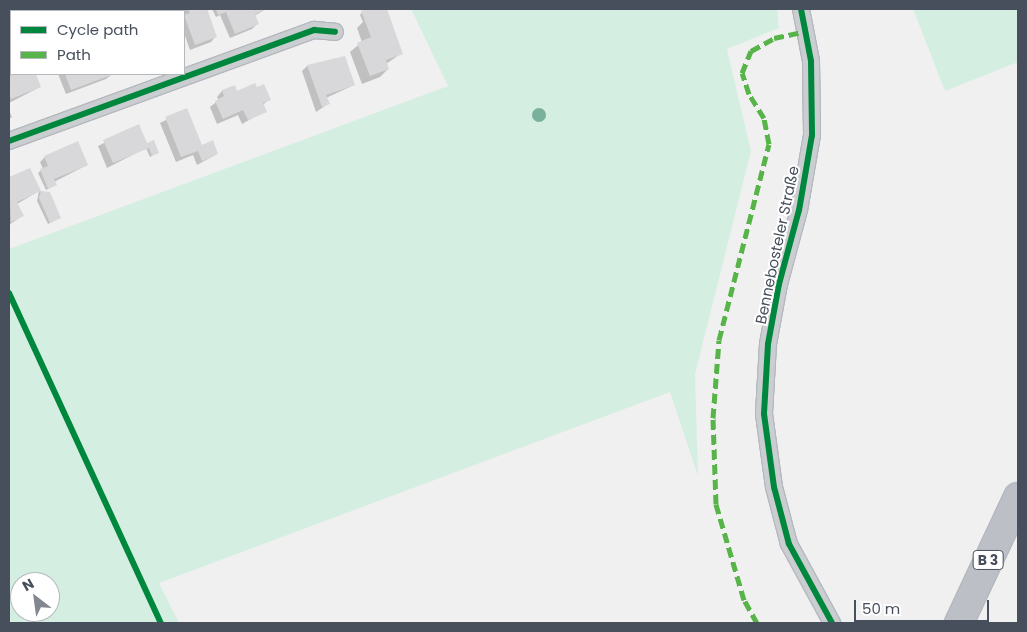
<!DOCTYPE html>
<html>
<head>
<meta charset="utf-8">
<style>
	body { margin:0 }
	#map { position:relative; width:1027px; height:632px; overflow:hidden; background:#f0f0f0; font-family:Poppins,sans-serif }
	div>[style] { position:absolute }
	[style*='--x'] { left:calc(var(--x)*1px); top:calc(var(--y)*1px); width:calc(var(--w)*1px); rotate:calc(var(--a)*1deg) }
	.green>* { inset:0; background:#d4efe2 }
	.shadow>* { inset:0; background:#0003 }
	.building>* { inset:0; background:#d8d8da }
	.roads { filter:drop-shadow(1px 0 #b5b8bf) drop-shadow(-1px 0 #b5b8bf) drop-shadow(0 1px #b5b8bf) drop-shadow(0 -1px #b5b8bf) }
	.street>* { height:16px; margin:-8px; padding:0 8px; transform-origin:8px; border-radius:8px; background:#cbced1 }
	.highway>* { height:28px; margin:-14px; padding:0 14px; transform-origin:14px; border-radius:14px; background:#bcc0c6 }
	.quiet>* { height:5px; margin-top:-2.5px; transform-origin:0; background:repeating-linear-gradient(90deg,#57b448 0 10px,transparent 0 15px) }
	.cycleway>* { height:6px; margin:-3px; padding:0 3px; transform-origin:3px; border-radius:3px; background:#00873e }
	.trees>* { width:14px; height:14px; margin:-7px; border-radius:50%; background:#79b19c }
	span { translate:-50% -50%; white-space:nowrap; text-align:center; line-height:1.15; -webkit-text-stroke:4px #fff; paint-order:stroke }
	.shield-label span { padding:1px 4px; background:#fff; border:1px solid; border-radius:4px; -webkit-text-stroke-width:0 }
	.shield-label { font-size:14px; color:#474f5c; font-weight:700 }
	.street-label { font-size:15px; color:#474f5c }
	.frame { position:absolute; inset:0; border:10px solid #474f5c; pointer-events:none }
	.legend { position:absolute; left:10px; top:10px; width:175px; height:65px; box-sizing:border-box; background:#fff; border:1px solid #b5b9be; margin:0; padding:6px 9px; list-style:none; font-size:15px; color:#474f5c }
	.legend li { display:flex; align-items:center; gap:10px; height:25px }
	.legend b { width:25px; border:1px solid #b5b9be }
	.north { position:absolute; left:10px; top:572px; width:50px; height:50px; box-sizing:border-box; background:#fff; border:1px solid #b5b9be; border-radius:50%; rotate:330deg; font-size:14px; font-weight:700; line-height:20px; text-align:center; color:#474f5c }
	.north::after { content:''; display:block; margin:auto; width:18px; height:22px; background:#828790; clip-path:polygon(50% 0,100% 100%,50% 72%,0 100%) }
	.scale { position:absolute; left:854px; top:600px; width:135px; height:22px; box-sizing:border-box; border:2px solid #474f5c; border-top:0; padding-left:6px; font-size:15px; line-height:18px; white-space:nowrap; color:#474f5c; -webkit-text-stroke:4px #fff; paint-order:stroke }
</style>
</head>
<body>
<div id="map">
	<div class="green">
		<i style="clip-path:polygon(evenodd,411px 9px,777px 9px,779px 28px,727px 49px,751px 151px,695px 374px,698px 476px,670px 392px,159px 583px,179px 623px,9px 623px,9px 249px,448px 86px,411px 9px,20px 582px,50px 582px,50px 612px,20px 612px,20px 582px)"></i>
		<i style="clip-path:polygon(913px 9px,1018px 9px,1018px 62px,945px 91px)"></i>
	</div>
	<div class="shadow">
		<i style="clip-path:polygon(185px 9px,210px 9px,206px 12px,216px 36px,211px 42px,190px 50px,184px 33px)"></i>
		<i style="clip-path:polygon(212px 9px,266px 9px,254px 16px,257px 24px,252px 29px,230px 38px,220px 15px,216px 17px)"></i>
		<i style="clip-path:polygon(364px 9px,385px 9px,402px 53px,386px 64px,388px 69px,380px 77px,362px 84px,350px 52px,362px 42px,357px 28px,363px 22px,360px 15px)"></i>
		<i style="clip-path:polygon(344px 58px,354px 85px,326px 98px,328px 104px,316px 112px,302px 71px,307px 66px)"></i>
		<i style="clip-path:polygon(9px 73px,35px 74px,40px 87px,9px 103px)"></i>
		<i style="clip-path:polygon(58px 74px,112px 74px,106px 79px,66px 94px)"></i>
		<i style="clip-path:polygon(234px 87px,237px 93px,269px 99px,263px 105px,265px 111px,242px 124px,238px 115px,217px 124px,210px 107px,219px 100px,217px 97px,222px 91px)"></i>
		<i style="clip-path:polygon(9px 110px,12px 117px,9px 119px)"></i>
		<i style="clip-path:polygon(186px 110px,202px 146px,217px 154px,197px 165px,193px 155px,176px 162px,160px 123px)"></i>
		<i style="clip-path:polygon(138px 126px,146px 145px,158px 152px,150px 157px,146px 148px,107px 168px,98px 146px)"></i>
		<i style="clip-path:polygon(45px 157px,87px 165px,54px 182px,55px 185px,46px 190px,38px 173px,43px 169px,40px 162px)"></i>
		<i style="clip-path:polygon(29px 169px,39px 191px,17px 204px,22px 216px,9px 225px,9px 179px)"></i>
		<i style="clip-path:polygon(39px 191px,49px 193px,59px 218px,48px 224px,37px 201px)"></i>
	</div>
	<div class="building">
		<i style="clip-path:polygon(188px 9px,207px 9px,217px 37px,195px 45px,184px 15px,190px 13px)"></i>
		<i style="clip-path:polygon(216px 9px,266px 9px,255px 14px,259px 24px,235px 34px,226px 12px,218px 15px)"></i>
		<i style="clip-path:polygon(367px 9px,387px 9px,403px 54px,386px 60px,389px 69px,370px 76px,357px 43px,371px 37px,361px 11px)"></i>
		<i style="clip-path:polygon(345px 56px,355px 85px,326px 95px,330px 104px,322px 107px,307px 65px)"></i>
		<i style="clip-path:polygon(11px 71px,11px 74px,36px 74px,41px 87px,11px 99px,9px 93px)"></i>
		<i style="clip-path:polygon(65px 74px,114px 74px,71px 90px)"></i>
		<i style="clip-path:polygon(255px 83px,257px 87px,264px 84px,271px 100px,263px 103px,267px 112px,248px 120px,243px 110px,223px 119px,215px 101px,224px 96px,222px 90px,235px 85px,237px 91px)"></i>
		<i style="clip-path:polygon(187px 108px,202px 145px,213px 140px,218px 154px,202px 161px,198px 151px,181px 157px,165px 117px)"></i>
		<i style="clip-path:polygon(139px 124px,147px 143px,154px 140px,159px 153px,152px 156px,149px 148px,113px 163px,103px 140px)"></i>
		<i style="clip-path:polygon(78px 141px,88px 165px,54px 179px,57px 185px,48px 189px,40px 169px,48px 166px,44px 156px)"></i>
		<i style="clip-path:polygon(30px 168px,41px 191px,50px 192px,61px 218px,50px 223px,39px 198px,41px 191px,17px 202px,24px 216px,11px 222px,9px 177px)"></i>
	</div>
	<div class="roads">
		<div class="street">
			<i style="--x:801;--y:9;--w:53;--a:79.1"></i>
			<i style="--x:811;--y:61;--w:74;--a:89.2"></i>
			<i style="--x:812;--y:135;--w:76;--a:99.8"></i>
			<i style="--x:799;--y:210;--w:77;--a:105.1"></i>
			<i style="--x:779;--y:284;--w:61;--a:100.4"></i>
			<i style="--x:768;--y:344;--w:70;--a:93.3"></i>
			<i style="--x:764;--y:414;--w:74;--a:82.2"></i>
			<i style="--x:774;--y:487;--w:59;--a:75.3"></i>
			<i style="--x:789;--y:544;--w:90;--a:61.4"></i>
			<i style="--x:9;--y:141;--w:325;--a:-20"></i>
			<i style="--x:314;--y:30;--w:21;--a:5"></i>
		</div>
		<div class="highway">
			<i style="--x:959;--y:623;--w:139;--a:-64.9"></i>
		</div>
	</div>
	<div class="quiet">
		<i style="--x:757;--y:623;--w:26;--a:-119"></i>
		<i style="--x:744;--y:600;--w:100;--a:-106.3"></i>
		<i style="--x:716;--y:504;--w:86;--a:-92"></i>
		<i style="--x:713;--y:418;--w:78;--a:-85.6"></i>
		<i style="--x:719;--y:340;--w:202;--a:-75.7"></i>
		<i style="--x:769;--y:144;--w:26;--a:-101"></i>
		<i style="--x:764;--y:118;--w:28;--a:-122"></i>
		<i style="--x:749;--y:94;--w:22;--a:-108"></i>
		<i style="--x:742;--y:73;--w:24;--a:-68"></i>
		<i style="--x:751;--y:51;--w:26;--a:-29"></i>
		<i style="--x:774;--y:38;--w:33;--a:-12"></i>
	</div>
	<div class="cycleway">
		<i style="--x:801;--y:9;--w:53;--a:79.1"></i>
		<i style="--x:811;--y:61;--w:74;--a:89.2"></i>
		<i style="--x:812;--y:135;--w:76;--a:99.8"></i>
		<i style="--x:799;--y:210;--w:77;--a:105.1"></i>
		<i style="--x:779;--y:284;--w:61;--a:100.4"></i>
		<i style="--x:768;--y:344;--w:70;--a:93.3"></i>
		<i style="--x:764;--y:414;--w:74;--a:82.2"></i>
		<i style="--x:774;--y:487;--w:59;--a:75.3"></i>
		<i style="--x:789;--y:544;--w:90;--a:61.4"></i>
		<i style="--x:9;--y:141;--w:325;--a:-20"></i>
		<i style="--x:314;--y:30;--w:21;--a:5"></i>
		<i style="--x:9;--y:293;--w:363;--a:65.3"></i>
	</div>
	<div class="trees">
		<i style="left:539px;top:115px"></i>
	</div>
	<div class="shield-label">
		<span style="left:988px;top:560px">B 3</span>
	</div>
	<div class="street-label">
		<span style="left:777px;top:245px;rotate:-78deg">Bennebosteler Straße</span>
	</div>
	<div class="frame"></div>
	<ul class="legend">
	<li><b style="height:6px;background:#00873e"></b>Cycle path</li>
	<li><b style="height:6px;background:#57b448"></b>Path</li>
	</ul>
	<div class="north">N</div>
	<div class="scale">50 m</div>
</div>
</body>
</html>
